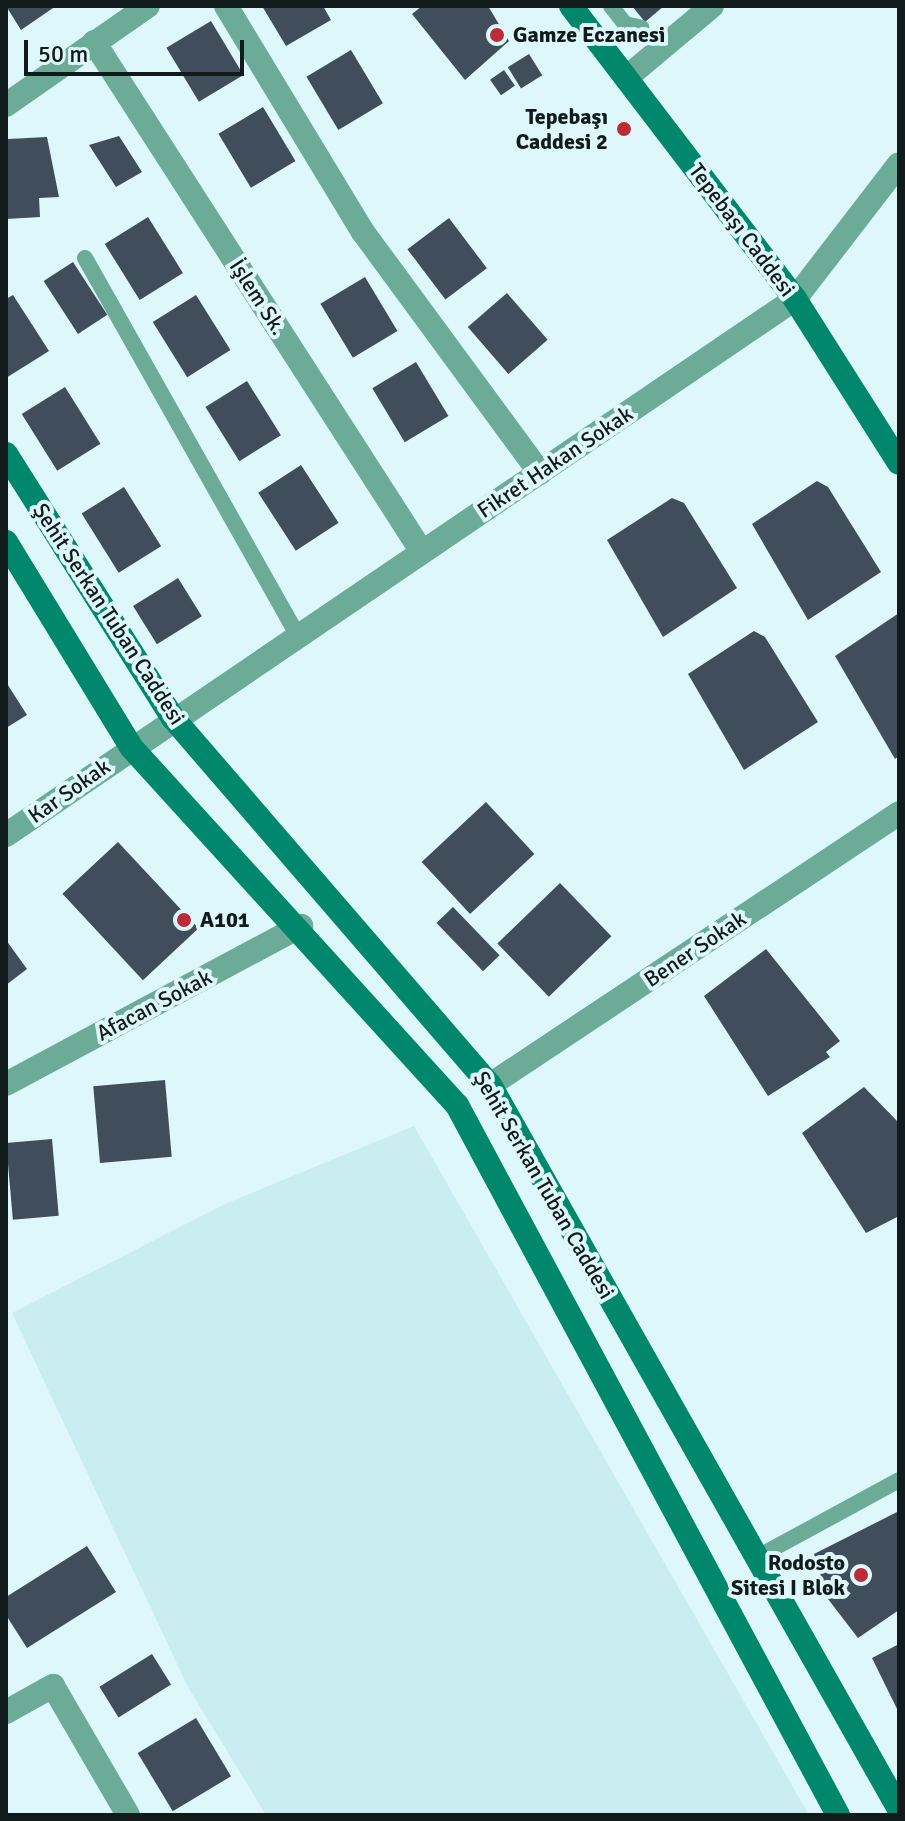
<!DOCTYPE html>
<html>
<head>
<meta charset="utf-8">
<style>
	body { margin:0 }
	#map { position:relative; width:905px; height:1821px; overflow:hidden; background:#ddf7fb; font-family:Signika,sans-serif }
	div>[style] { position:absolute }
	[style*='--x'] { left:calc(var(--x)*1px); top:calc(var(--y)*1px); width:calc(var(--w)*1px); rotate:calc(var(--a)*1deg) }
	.built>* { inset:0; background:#caedf2 }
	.building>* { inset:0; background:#3f4e5a; transform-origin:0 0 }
	.lane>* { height:16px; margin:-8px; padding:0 8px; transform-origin:8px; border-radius:8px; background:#6cab97 }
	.street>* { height:24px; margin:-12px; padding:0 12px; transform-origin:12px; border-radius:12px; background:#6cab97 }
	.secondary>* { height:24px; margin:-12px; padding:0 12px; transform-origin:12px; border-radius:12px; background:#01876c }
	.dots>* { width:22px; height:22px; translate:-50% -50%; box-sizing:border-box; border:4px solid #ddf7fb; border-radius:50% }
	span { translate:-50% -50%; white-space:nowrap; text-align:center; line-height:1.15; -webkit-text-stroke:8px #ddf7fb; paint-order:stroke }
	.poi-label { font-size:22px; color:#121b1c; font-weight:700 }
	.left { translate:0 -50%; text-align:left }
	.right { translate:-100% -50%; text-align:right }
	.street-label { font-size:22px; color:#121b1c }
	.frame { position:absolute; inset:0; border:8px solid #121b1c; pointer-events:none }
	.scale { position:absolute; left:24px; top:40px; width:220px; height:36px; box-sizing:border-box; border:4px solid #121b1c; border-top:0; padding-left:10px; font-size:24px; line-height:28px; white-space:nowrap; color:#121b1c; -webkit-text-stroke:6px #ddf7fb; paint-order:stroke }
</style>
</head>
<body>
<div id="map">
	<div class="built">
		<i style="clip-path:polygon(414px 1126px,809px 1815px,266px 1815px,188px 1687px,12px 1313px,225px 1204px)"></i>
	</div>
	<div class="building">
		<i style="clip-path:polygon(6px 6px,56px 6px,21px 30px)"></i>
		<i style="clip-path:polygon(262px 6px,323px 6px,331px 20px,286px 46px)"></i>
		<i style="clip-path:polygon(422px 6px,488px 6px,509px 41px,465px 80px,412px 14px)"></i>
		<i style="clip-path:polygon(632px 6px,664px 6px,645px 22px)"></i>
		<i style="left:211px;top:21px;width:63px;height:52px;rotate:59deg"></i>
		<i style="left:351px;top:50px;width:62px;height:52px;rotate:59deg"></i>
		<i style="left:529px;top:54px;width:25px;height:25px;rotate:58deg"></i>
		<i style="left:504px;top:70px;width:19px;height:17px;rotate:55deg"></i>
		<i style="left:263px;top:107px;width:63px;height:52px;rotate:59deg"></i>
		<i style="clip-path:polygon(119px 136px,142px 172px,116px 187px,89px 145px)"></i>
		<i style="clip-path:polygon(47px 137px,59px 197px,39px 198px,40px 217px,6px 219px,8px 139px)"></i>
		<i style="left:148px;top:217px;width:66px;height:51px;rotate:58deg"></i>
		<i style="left:449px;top:218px;width:63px;height:52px;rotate:53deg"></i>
		<i style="left:73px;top:262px;width:63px;height:35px;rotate:57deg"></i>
		<i style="left:365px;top:277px;width:63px;height:52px;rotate:59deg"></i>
		<i style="left:507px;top:293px;width:62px;height:52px;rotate:49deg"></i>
		<i style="clip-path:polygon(13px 295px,49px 351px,6px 378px,6px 299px)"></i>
		<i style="left:196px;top:295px;width:65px;height:51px;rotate:58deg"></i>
		<i style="left:416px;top:362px;width:63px;height:51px;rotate:59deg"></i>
		<i style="left:247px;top:381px;width:64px;height:49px;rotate:58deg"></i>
		<i style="left:65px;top:387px;width:67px;height:51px;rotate:58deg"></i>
		<i style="left:301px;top:465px;width:69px;height:51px;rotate:57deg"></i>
		<i style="clip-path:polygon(817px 481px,828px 487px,881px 572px,808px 620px,752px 524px)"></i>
		<i style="left:124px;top:487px;width:70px;height:50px;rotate:58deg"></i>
		<i style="clip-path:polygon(672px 498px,684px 503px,737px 588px,663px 637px,607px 540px)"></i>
		<i style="left:178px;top:578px;width:45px;height:53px;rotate:58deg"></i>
		<i style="clip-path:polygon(899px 613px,899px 756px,895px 759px,835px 656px)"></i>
		<i style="clip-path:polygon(754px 631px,765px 637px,818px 722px,744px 770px,688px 674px)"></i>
		<i style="clip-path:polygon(6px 682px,27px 715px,6px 728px)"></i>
		<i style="left:486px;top:802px;width:71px;height:88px;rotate:47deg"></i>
		<i style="left:118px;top:842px;width:118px;height:76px;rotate:47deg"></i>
		<i style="left:560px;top:883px;width:74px;height:87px;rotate:46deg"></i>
		<i style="left:453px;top:907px;width:67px;height:23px;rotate:46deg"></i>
		<i style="clip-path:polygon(6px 940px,27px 969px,6px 985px)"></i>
		<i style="clip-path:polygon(766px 949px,840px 1041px,826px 1052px,830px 1057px,768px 1096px,704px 996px)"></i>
		<i style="left:165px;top:1080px;width:77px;height:72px;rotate:85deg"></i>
		<i style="clip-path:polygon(864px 1087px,899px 1123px,899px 1216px,866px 1233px,802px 1133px)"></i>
		<i style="left:52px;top:1139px;width:77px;height:46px;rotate:85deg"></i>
		<i style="clip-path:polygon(899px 1511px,899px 1610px,858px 1638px,828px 1599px,814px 1554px)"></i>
		<i style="clip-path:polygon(87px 1546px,116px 1592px,27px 1648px,6px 1615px,6px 1597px)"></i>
		<i style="clip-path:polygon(899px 1644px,899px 1713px,872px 1658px)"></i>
		<i style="left:152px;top:1654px;width:36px;height:62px;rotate:58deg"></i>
		<i style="left:196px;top:1718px;width:68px;height:68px;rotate:59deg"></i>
	</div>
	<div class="lane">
		<i style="--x:611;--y:6;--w:23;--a:52"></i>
		<i style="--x:625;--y:24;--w:17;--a:13"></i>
		<i style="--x:85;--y:258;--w:433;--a:60.6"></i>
		<i style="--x:756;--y:1558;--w:163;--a:-28.6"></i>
	</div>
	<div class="street">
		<i style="--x:226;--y:6;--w:264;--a:58.8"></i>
		<i style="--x:363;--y:232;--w:299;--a:53.7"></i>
		<i style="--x:94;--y:42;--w:606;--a:57.25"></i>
		<i style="--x:626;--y:78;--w:112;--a:-39.9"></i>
		<i style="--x:6;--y:105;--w:173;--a:-34.9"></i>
		<i style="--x:6;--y:835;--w:954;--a:-34.19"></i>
		<i style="--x:795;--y:299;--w:170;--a:-52.4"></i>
		<i style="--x:6;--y:1084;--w:335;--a:-28.2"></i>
		<i style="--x:490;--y:1085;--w:491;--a:-33.6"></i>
		<i style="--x:6;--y:1712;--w:54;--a:-29"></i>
		<i style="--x:53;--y:1686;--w:149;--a:59.8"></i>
	</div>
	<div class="secondary">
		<i style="--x:571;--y:6;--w:369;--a:52.6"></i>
		<i style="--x:795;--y:299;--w:194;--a:57.6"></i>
		<i style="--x:6;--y:454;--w:312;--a:57.7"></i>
		<i style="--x:173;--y:718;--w:485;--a:49.2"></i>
		<i style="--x:490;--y:1085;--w:832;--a:60.54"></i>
		<i style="--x:6;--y:542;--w:240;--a:58.6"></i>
		<i style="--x:131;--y:747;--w:484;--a:47.7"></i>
		<i style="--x:457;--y:1105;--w:806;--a:61.78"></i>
	</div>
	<div class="dots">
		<i style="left:497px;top:35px;background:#bc2c38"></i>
		<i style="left:624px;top:129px;background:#bc2c38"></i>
		<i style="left:184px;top:920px;background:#bc2c38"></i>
		<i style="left:861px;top:1575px;background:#bc2c38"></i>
	</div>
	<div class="poi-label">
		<span class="left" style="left:513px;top:35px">Gamze Eczanesi</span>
		<span class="right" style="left:608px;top:129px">Tepebaşı<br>Caddesi 2</span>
		<span class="left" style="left:200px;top:920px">A101</span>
		<span class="right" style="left:845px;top:1575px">Rodosto<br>Sitesi I Blok</span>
	</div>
	<div class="street-label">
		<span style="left:742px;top:230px;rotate:53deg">Tepebaşı Caddesi</span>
		<span style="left:258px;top:297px;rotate:57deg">İşlem Sk.</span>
		<span style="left:555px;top:462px;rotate:-34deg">Fikret Hakan Sokak</span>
		<span style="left:109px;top:614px;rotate:57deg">Şehit Serkan Tuban Caddesi</span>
		<span style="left:69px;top:791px;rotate:-35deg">Kar Sokak</span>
		<span style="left:695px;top:949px;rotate:-34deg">Bener Sokak</span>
		<span style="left:154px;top:1005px;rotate:-28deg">Afacan Sokak</span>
		<span style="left:544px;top:1185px;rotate:60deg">Şehit Serkan Tuban Caddesi</span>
	</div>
	<div class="frame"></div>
	<div class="scale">50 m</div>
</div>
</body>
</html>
